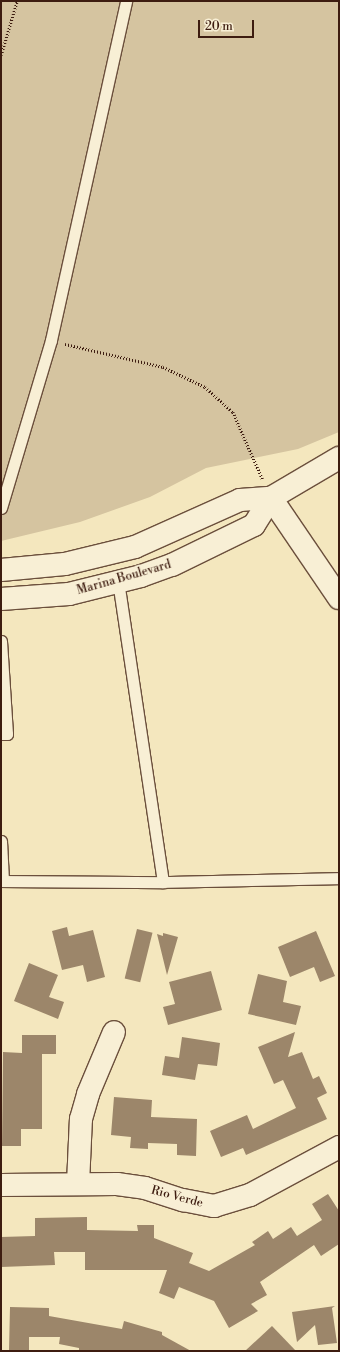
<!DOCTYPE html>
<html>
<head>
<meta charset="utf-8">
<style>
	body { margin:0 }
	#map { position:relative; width:340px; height:1352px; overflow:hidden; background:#f4e7be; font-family:"Libre Bodoni",serif }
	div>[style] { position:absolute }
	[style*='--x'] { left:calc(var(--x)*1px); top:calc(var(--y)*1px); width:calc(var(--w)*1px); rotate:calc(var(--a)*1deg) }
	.green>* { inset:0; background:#d5c4a0 }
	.building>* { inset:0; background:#9c866a; transform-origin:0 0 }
	.path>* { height:2.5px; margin-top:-1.25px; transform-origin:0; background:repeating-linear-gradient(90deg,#3d1c10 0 1px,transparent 0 3px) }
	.roads { filter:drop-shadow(1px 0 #6b4f3c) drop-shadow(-1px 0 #6b4f3c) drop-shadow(0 1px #6b4f3c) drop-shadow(0 -1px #6b4f3c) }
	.service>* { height:11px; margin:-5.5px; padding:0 5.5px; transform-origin:5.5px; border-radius:5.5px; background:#f8efd5 }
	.minor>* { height:22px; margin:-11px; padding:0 11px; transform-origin:11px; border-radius:11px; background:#f8efd5 }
	.tertiary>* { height:22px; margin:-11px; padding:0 11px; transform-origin:11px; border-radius:11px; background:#f8efd5 }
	span { translate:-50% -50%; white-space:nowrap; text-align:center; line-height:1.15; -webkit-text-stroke:3px #f8efd5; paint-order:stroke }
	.street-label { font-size:12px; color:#3d1c10 }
	.frame { position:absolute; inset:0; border:2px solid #3d1c10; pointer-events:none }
	.scale { position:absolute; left:198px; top:20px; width:56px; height:18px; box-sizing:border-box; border:2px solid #3d1c10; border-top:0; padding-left:5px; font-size:12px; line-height:14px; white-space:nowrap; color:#3d1c10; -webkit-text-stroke:3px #f8efd5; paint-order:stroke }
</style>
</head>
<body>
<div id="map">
	<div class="green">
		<i style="clip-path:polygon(1px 1px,339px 1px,339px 432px,298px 449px,206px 468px,150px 497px,80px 522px,1px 541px)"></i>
	</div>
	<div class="building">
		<i style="clip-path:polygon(67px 927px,69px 936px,93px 930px,105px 977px,87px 982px,83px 965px,62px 970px,52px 931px)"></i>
		<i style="left:137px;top:929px;width:16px;height:51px;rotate:14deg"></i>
		<i style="clip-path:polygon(316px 931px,335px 976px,320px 982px,314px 967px,290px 977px,278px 947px)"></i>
		<i style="clip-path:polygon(163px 933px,178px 937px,167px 975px,157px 934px,163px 936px)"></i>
		<i style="clip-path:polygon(29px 963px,58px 975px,49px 997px,64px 1002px,58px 1019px,14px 1001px)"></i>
		<i style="clip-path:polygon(211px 971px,222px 1010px,168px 1025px,163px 1007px,175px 1004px,169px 982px)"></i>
		<i style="clip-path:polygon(258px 974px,287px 981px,283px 1002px,301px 1006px,296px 1025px,248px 1014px)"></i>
		<i style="clip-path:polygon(295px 1032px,288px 1057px,302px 1052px,313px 1079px,319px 1076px,327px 1093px,317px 1098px,327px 1119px,246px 1155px,243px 1148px,221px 1157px,210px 1131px,247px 1115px,253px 1129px,296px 1108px,283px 1080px,274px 1084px,258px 1047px)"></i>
		<i style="clip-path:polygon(22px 1035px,56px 1035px,56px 1054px,42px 1054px,42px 1129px,21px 1129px,21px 1146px,2px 1146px,3px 1052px,22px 1053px)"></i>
		<i style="clip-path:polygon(182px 1037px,220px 1043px,217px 1066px,198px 1064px,195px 1080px,162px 1075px,165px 1056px,179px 1058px)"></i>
		<i style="clip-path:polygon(114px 1097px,152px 1100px,151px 1117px,197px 1119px,196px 1156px,177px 1155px,177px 1144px,148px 1143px,148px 1149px,130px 1148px,131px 1137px,111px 1135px)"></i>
		<i style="clip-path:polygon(328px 1194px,339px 1211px,339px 1244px,321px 1256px,314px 1245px,260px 1282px,267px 1295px,251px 1304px,258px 1311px,229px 1328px,214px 1301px,179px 1287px,174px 1299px,159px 1293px,167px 1270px,85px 1270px,85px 1252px,54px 1252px,55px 1265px,1px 1267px,1px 1237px,35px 1236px,35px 1218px,87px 1217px,87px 1230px,138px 1231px,137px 1225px,154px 1225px,154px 1238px,193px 1253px,189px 1263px,209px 1271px,255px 1245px,252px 1242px,268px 1231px,273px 1239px,291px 1227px,297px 1236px,322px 1220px,312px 1204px)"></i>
		<i style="clip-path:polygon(335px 1306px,332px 1308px,337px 1343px,318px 1345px,315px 1325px,297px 1342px,292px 1312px)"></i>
		<i style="clip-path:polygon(10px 1307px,49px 1308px,49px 1316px,122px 1329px,124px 1321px,162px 1332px,162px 1335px,191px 1351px,79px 1351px,79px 1348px,59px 1344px,60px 1337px,29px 1337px,29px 1351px,9px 1351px)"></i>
		<i style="clip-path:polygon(272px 1326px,296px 1351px,245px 1351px)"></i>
	</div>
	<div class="path">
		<i style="--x:1;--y:55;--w:56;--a:-73.5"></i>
		<i style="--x:65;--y:344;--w:101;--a:13.2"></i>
		<i style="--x:163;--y:367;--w:47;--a:25.5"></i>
		<i style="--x:205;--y:387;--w:38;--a:42"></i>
		<i style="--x:233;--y:412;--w:74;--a:66.2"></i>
	</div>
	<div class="roads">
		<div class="service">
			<i style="--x:1;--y:508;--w:175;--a:-73.4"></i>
			<i style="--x:51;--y:340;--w:347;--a:-77.5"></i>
			<i style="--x:1;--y:641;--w:93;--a:86.3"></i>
			<i style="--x:7;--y:734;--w:6;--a:180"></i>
			<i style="--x:1;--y:841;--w:40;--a:87.1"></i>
			<i style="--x:1;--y:881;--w:162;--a:0.4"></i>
			<i style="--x:163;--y:882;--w:303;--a:-98.5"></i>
			<i style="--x:163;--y:882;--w:176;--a:-1.3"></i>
		</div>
		<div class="minor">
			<i style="--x:271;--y:498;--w:121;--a:55.8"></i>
			<i style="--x:78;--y:1184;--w:65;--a:-87.4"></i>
			<i style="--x:81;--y:1119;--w:26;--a:-74"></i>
			<i style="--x:88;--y:1094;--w:67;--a:-67.2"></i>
			<i style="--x:1;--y:1185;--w:116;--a:-0.5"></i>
			<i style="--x:117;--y:1184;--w:28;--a:8"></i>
			<i style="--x:145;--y:1188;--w:40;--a:18"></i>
			<i style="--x:183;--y:1200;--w:32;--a:11"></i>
			<i style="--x:214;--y:1206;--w:38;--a:-17"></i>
			<i style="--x:250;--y:1195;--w:101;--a:-28.3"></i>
		</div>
		<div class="tertiary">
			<i style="--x:1;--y:570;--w:64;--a:-5.4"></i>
			<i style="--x:65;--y:564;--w:72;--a:-13.7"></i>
			<i style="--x:135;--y:547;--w:115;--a:-24.1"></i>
			<i style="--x:240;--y:500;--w:31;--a:-4"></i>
			<i style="--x:271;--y:498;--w:79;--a:-30.5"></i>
			<i style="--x:1;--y:599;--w:68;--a:-4.2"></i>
			<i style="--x:69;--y:594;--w:74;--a:-14"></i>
			<i style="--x:141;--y:576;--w:33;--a:-20"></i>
			<i style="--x:172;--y:565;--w:91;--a:-26"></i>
			<i style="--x:254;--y:525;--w:32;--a:-58"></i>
		</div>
	</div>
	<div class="street-label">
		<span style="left:124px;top:578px;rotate:-16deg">Marina Boulevard</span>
		<span style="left:177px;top:1197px;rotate:15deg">Rio Verde</span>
	</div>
	<div class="frame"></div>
	<div class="scale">20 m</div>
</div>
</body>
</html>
